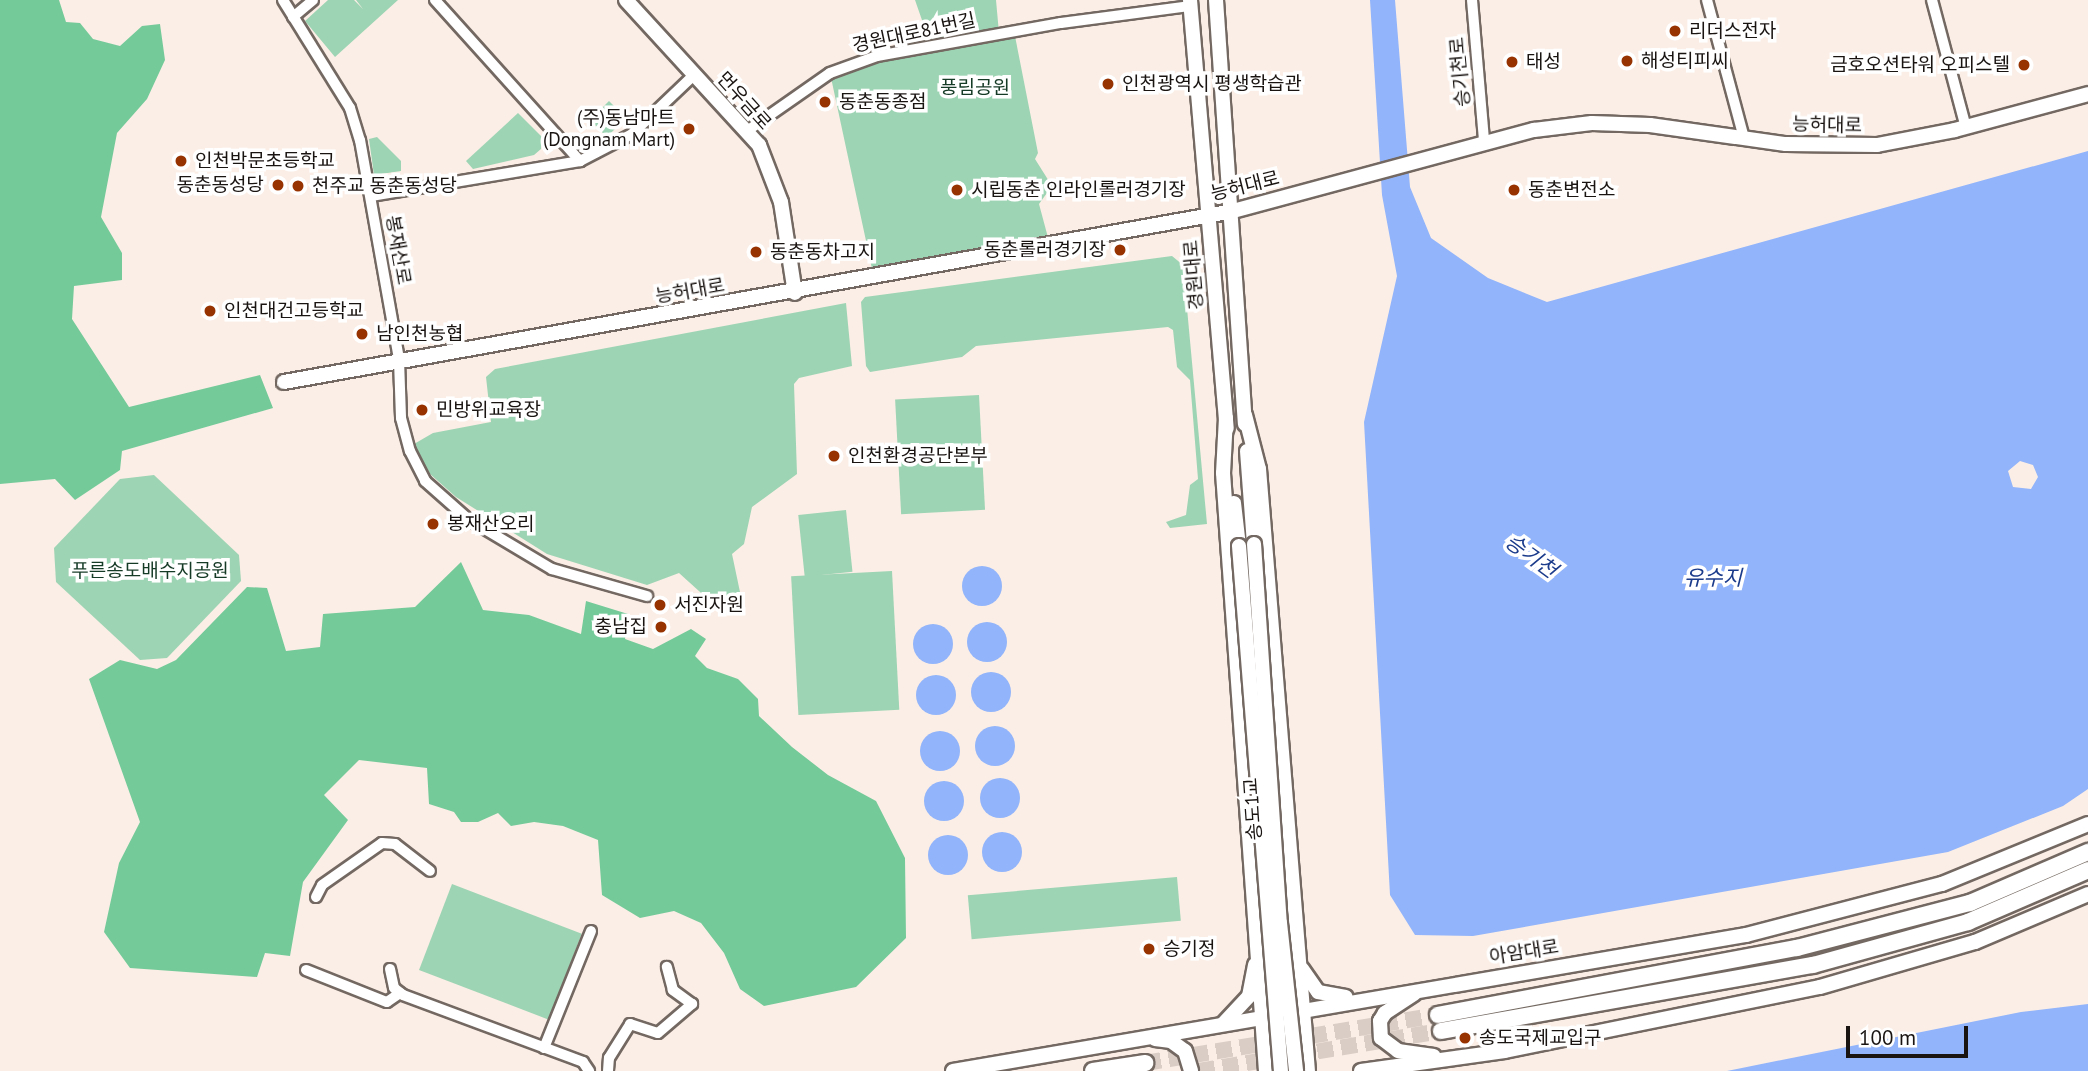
<!DOCTYPE html>
<html>
<head>
<meta charset="utf-8">
<style>
	body { margin:0 }
	#map { position:relative; width:2088px; height:1071px; overflow:hidden; background:#fbeee6; font-family:"PT Sans","Noto Sans KR",sans-serif }
	div>[style] { position:absolute }
	[style*='--x'] { left:calc(var(--x)*1px); top:calc(var(--y)*1px); width:calc(var(--w)*1px); rotate:calc(var(--a)*1deg) }
	.green>* { inset:0; background:#9dd4b3; transform-origin:0 0 }
	.forest>* { inset:0; background:#75ca9a }
	.water>* { inset:0; background:#91b4fa }
	.round { border-radius:50% }
	.highway-tunnel>* { height:16px; margin-top:-8px; transform-origin:0; background:repeating-linear-gradient(90deg,#d9cdc6 0 16px,transparent 0 24px) }
	.roads { filter:drop-shadow(2px 0 #746962) drop-shadow(-2px 0 #746962) drop-shadow(0 2px #746962) drop-shadow(0 -2px #746962) }
	.minor>* { height:10px; margin:-5px; padding:0 5px; transform-origin:5px; border-radius:5px; background:#fff }
	.major>* { height:14px; margin:-7px; padding:0 7px; transform-origin:7px; border-radius:7px; background:#fff }
	.highway>* { height:16px; margin:-8px; padding:0 8px; transform-origin:8px; border-radius:8px; background:#fff }
	.bridges { filter:drop-shadow(2px 0 #746962) drop-shadow(-2px 0 #746962) drop-shadow(0 2px #746962) drop-shadow(0 -2px #746962) }
	.major-bridge>* { height:14px; margin:-7px; padding:0 7px; transform-origin:7px; border-radius:7px; background:#fff }
	.dots>* { width:19px; height:19px; translate:-50% -50%; box-sizing:border-box; border:4px solid #fff; border-radius:50% }
	span { translate:-50% -50%; white-space:nowrap; text-align:center; line-height:1.15; -webkit-text-stroke:7px #fff; paint-order:stroke }
	.poi-label { font-size:19px; color:#191412 }
	.left { translate:0 -50%; text-align:left }
	.right { translate:-100% -50%; text-align:right }
	.street-label { font-size:19px; color:#191412 }
	.park-label { font-size:19px; color:#153a26 }
	.water-label { font-size:21px; color:#1b3b8b; font-style:italic }
	.scale { position:absolute; left:1846px; top:1026px; width:122px; height:32px; box-sizing:border-box; border:4px solid #191412; border-top:0; padding-left:9px; font-size:21px; line-height:24px; white-space:nowrap; color:#191412; -webkit-text-stroke:5px #fff; paint-order:stroke }
</style>
</head>
<body>
<div id="map">
	<div class="green">
		<i style="clip-path:polygon(328px 0,354px 0,363px 9px,356px 0,398px 0,335px 57px,305px 21px)"></i>
		<i style="clip-path:polygon(915px 0,996px 0,999px 33px,1014px 31px,1038px 153px,1035px 159px,1052px 186px,1039px 204px,1050px 245px,874px 278px,830px 73px,931px 46px)"></i>
		<i style="left:609px;top:101px;width:24px;height:27px;rotate:45deg"></i>
		<i style="clip-path:polygon(518px 113px,542px 137px,541px 149px,534px 155px,473px 169px,466px 161px)"></i>
		<i style="clip-path:polygon(377px 137px,401px 161px,401px 171px,374px 175px,369px 139px)"></i>
		<i style="clip-path:polygon(1172px 256px,1183px 265px,1207px 524px,1170px 528px,1166px 522px,1186px 515px,1190px 485px,1198px 479px,1190px 380px,1177px 367px,1173px 330px,1168px 327px,976px 346px,962px 357px,870px 372px,866px 366px,861px 302px,865px 297px)"></i>
		<i style="clip-path:polygon(846px 303px,852px 366px,799px 378px,794px 384px,797px 474px,752px 507px,744px 544px,732px 554px,740px 592px,733px 598px,710px 601px,679px 573px,647px 585px,547px 554px,456px 497px,430px 474px,414px 444px,433px 433px,491px 422px,486px 377px,495px 369px)"></i>
		<i style="left:979px;top:395px;width:115px;height:84px;rotate:87deg"></i>
		<i style="clip-path:polygon(154px 475px,239px 555px,241px 581px,167px 658px,140px 660px,56px 582px,54px 548px,120px 479px)"></i>
		<i style="left:846px;top:510px;width:62px;height:48px;rotate:84deg"></i>
		<i style="left:892px;top:571px;width:139px;height:101px;rotate:87deg"></i>
		<i style="left:1177px;top:877px;width:44px;height:210px;rotate:85deg"></i>
		<i style="left:452px;top:884px;width:139px;height:92px;rotate:21deg"></i>
	</div>
	<div class="forest">
		<i style="clip-path:polygon(0 0,59px 0,66px 22px,80px 23px,93px 39px,120px 46px,142px 26px,160px 24px,165px 60px,147px 99px,117px 133px,101px 217px,122px 253px,122px 280px,74px 286px,72px 319px,129px 407px,260px 375px,273px 408px,122px 451px,120px 470px,75px 500px,55px 479px,0 484px)"></i>
		<i style="clip-path:polygon(461px 562px,483px 610px,529px 615px,581px 634px,586px 601px,628px 614px,625px 639px,653px 649px,691px 629px,706px 639px,695px 656px,707px 668px,738px 679px,758px 699px,759px 716px,792px 747px,828px 775px,876px 801px,905px 858px,906px 938px,856px 987px,764px 1006px,740px 989px,724px 953px,701px 923px,674px 911px,640px 918px,602px 895px,598px 840px,563px 826px,534px 822px,511px 826px,498px 813px,478px 822px,461px 822px,454px 812px,429px 804px,427px 768px,359px 760px,324px 795px,348px 820px,303px 882px,290px 956px,265px 953px,257px 977px,130px 968px,104px 932px,119px 863px,140px 822px,89px 679px,120px 660px,157px 669px,176px 660px,247px 587px,267px 588px,286px 651px,320px 647px,323px 614px,415px 607px)"></i>
	</div>
	<div class="water">
		<i style="clip-path:polygon(evenodd,1370px 0,1395px 0,1410px 187px,1431px 238px,1488px 278px,1547px 302px,2088px 151px,2088px 789px,2063px 806px,1948px 852px,1473px 936px,1415px 935px,1390px 895px,1364px 422px,1397px 276px,1382px 195px,1370px 0,2020px 461px,2033px 465px,2038px 477px,2031px 489px,2013px 487px,2008px 471px,2020px 461px)"></i>
		<i class="round" style="left:962px;top:566px;width:40px;height:40px"></i>
		<i class="round" style="left:967px;top:622px;width:40px;height:40px"></i>
		<i class="round" style="left:913px;top:624px;width:40px;height:40px"></i>
		<i class="round" style="left:971px;top:672px;width:40px;height:40px"></i>
		<i class="round" style="left:916px;top:675px;width:40px;height:40px"></i>
		<i class="round" style="left:975px;top:726px;width:40px;height:40px"></i>
		<i class="round" style="left:920px;top:731px;width:40px;height:40px"></i>
		<i class="round" style="left:980px;top:778px;width:40px;height:40px"></i>
		<i class="round" style="left:924px;top:781px;width:40px;height:40px"></i>
		<i class="round" style="left:982px;top:832px;width:40px;height:40px"></i>
		<i class="round" style="left:928px;top:835px;width:40px;height:40px"></i>
		<i style="clip-path:polygon(2088px 1004px,2088px 1071px,1727px 1071px,2021px 1012px)"></i>
	</div>
	<div class="highway-tunnel">
		<i style="--x:1145;--y:1063;--w:297;--a:-9.3"></i>
		<i style="--x:1199;--y:1071;--w:245;--a:-9.4"></i>
	</div>
	<div class="roads">
		<div class="minor">
			<i style="--x:283;--y:0;--w:127;--a:58.2"></i>
			<i style="--x:350;--y:108;--w:34;--a:73"></i>
			<i style="--x:360;--y:140;--w:223;--a:79.9"></i>
			<i style="--x:399;--y:360;--w:58;--a:88"></i>
			<i style="--x:401;--y:418;--w:34;--a:75"></i>
			<i style="--x:410;--y:451;--w:34;--a:63"></i>
			<i style="--x:425;--y:481;--w:57;--a:41.5"></i>
			<i style="--x:468;--y:519;--w:98;--a:30.8"></i>
			<i style="--x:552;--y:569;--w:99;--a:15.9"></i>
			<i style="--x:435;--y:0;--w:217;--a:48"></i>
			<i style="--x:1472;--y:0;--w:142;--a:85.1"></i>
			<i style="--x:1707;--y:0;--w:143;--a:75"></i>
			<i style="--x:1932;--y:0;--w:132;--a:75.1"></i>
			<i style="--x:293;--y:17;--w:26;--a:-40"></i>
			<i style="--x:747;--y:131;--w:101;--a:-34.9"></i>
			<i style="--x:830;--y:73;--w:50;--a:-19.9"></i>
			<i style="--x:877;--y:56;--w:187;--a:-10.2"></i>
			<i style="--x:1061;--y:23;--w:131;--a:-7.5"></i>
			<i style="--x:371;--y:196;--w:212;--a:-9.5"></i>
			<i style="--x:580;--y:161;--w:59;--a:-27.4"></i>
			<i style="--x:632;--y:134;--w:86;--a:-43.6"></i>
			<i style="--x:316;--y:897;--w:13;--a:-63"></i>
			<i style="--x:322;--y:885;--w:73;--a:-35"></i>
			<i style="--x:382;--y:843;--w:13;--a:4"></i>
			<i style="--x:395;--y:844;--w:44;--a:37.6"></i>
			<i style="--x:390;--y:969;--w:19;--a:78"></i>
			<i style="--x:394;--y:988;--w:11;--a:38"></i>
			<i style="--x:403;--y:995;--w:192;--a:20.4"></i>
			<i style="--x:583;--y:1062;--w:11;--a:56"></i>
			<i style="--x:306;--y:970;--w:87;--a:21.6"></i>
			<i style="--x:387;--y:1002;--w:16;--a:-35"></i>
			<i style="--x:544;--y:1048;--w:126;--a:-68.1"></i>
			<i style="--x:608;--y:1071;--w:13;--a:-86"></i>
			<i style="--x:609;--y:1058;--w:40;--a:-58"></i>
			<i style="--x:630;--y:1024;--w:29;--a:18"></i>
			<i style="--x:658;--y:1033;--w:45;--a:-40.5"></i>
			<i style="--x:692;--y:1004;--w:24;--a:-144"></i>
			<i style="--x:673;--y:990;--w:24;--a:-105"></i>
		</div>
		<div class="major">
			<i style="--x:626;--y:0;--w:197;--a:47.5"></i>
			<i style="--x:759;--y:145;--w:61;--a:68.9"></i>
			<i style="--x:781;--y:202;--w:92;--a:81.3"></i>
			<i style="--x:1190;--y:0;--w:430;--a:85.1"></i>
			<i style="--x:1216;--y:0;--w:425;--a:86.1"></i>
			<i style="--x:284;--y:382;--w:964;--a:-10.21"></i>
			<i style="--x:1233;--y:211;--w:312;--a:-15.1"></i>
			<i style="--x:1534;--y:130;--w:58;--a:-6.9"></i>
			<i style="--x:1592;--y:123;--w:58;--a:2"></i>
			<i style="--x:1650;--y:125;--w:137;--a:8"></i>
			<i style="--x:1786;--y:144;--w:91;--a:0.6"></i>
			<i style="--x:1877;--y:145;--w:79;--a:-10.9"></i>
			<i style="--x:1955;--y:130;--w:138;--a:-15.1"></i>
			<i style="--x:1245;--y:415;--w:56;--a:75.5"></i>
			<i style="--x:1259;--y:469;--w:604;--a:85.35"></i>
			<i style="--x:1226;--y:418;--w:55;--a:93.1"></i>
			<i style="--x:1223;--y:473;--w:600;--a:85.89"></i>
			<i style="--x:1247;--y:451;--w:93;--a:85.7"></i>
			<i style="--x:1234;--y:503;--w:43;--a:83.4"></i>
			<i style="--x:1302;--y:969;--w:28;--a:55"></i>
			<i style="--x:1318;--y:992;--w:28;--a:10"></i>
			<i style="--x:1414;--y:994;--w:35;--a:147"></i>
			<i style="--x:1385;--y:1013;--w:9;--a:122"></i>
			<i style="--x:1380;--y:1021;--w:17;--a:87"></i>
			<i style="--x:1381;--y:1038;--w:21;--a:37"></i>
			<i style="--x:1398;--y:1051;--w:36;--a:8"></i>
			<i style="--x:1223;--y:1024;--w:38;--a:-47"></i>
			<i style="--x:1249;--y:996;--w:32;--a:-79"></i>
			<i style="--x:1155;--y:1039;--w:16;--a:7"></i>
			<i style="--x:1171;--y:1041;--w:17;--a:36"></i>
			<i style="--x:1185;--y:1051;--w:21;--a:73"></i>
			<i style="--x:953;--y:1071;--w:805;--a:-9.73"></i>
			<i style="--x:1746;--y:935;--w:203;--a:-14.6"></i>
			<i style="--x:1942;--y:884;--w:158;--a:-22.3"></i>
			<i style="--x:1361;--y:1071;--w:145;--a:-7.9"></i>
			<i style="--x:1505;--y:1051;--w:321;--a:-11.5"></i>
			<i style="--x:1820;--y:987;--w:161;--a:-16.2"></i>
			<i style="--x:1975;--y:942;--w:123;--a:-23"></i>
		</div>
		<div class="highway">
			<i style="--x:1438;--y:1015;--w:365;--a:-10.6"></i>
			<i style="--x:1797;--y:948;--w:179;--a:-14.6"></i>
			<i style="--x:1970;--y:903;--w:129;--a:-23.4"></i>
			<i style="--x:1441;--y:1031;--w:378;--a:-10.1"></i>
			<i style="--x:1813;--y:965;--w:161;--a:-15.5"></i>
			<i style="--x:1968;--y:922;--w:131;--a:-23.4"></i>
			<i style="--x:1093;--y:1071;--w:53;--a:-8.7"></i>
		</div>
	</div>
	<div class="bridges">
		<div class="major-bridge">
			<i style="--x:1254;--y:544;--w:380;--a:86.1"></i>
			<i style="--x:1280;--y:923;--w:149;--a:83.8"></i>
			<i style="--x:1239;--y:546;--w:527;--a:85.43"></i>
		</div>
	</div>
	<div class="dots">
		<i style="left:1675px;top:31px;background:#973301"></i>
		<i style="left:1627px;top:61px;background:#973301"></i>
		<i style="left:1512px;top:62px;background:#973301"></i>
		<i style="left:2024px;top:65px;background:#973301"></i>
		<i style="left:1108px;top:84px;background:#973301"></i>
		<i style="left:825px;top:102px;background:#973301"></i>
		<i style="left:689px;top:129px;background:#973301"></i>
		<i style="left:181px;top:161px;background:#973301"></i>
		<i style="left:278px;top:185px;background:#973301"></i>
		<i style="left:298px;top:186px;background:#973301"></i>
		<i style="left:957px;top:190px;background:#973301"></i>
		<i style="left:1514px;top:190px;background:#973301"></i>
		<i style="left:1120px;top:250px;background:#973301"></i>
		<i style="left:756px;top:252px;background:#973301"></i>
		<i style="left:210px;top:311px;background:#973301"></i>
		<i style="left:362px;top:334px;background:#973301"></i>
		<i style="left:422px;top:410px;background:#973301"></i>
		<i style="left:834px;top:456px;background:#973301"></i>
		<i style="left:433px;top:524px;background:#973301"></i>
		<i style="left:660px;top:605px;background:#973301"></i>
		<i style="left:661px;top:627px;background:#973301"></i>
		<i style="left:1149px;top:949px;background:#973301"></i>
		<i style="left:1465px;top:1038px;background:#973301"></i>
	</div>
	<div class="poi-label">
		<span class="left" style="left:1689px;top:31px">리더스전자</span>
		<span class="left" style="left:1641px;top:61px">해성티피씨</span>
		<span class="left" style="left:1526px;top:62px">태성</span>
		<span class="right" style="left:2010px;top:65px">금호오션타워 오피스텔</span>
		<span class="left" style="left:1122px;top:84px">인천광역시 평생학습관</span>
		<span class="left" style="left:839px;top:102px">동춘동종점</span>
		<span class="right" style="left:675px;top:129px">(주)동남마트<br>(Dongnam Mart)</span>
		<span class="left" style="left:195px;top:161px">인천박문초등학교</span>
		<span class="right" style="left:264px;top:185px">동춘동성당</span>
		<span class="left" style="left:312px;top:186px">천주교 동춘동성당</span>
		<span class="left" style="left:971px;top:190px">시립동춘 인라인롤러경기장</span>
		<span class="left" style="left:1528px;top:190px">동춘변전소</span>
		<span class="right" style="left:1106px;top:250px">동춘롤러경기장</span>
		<span class="left" style="left:770px;top:252px">동춘동차고지</span>
		<span class="left" style="left:224px;top:311px">인천대건고등학교</span>
		<span class="left" style="left:376px;top:334px">남인천농협</span>
		<span class="left" style="left:436px;top:410px">민방위교육장</span>
		<span class="left" style="left:848px;top:456px">인천환경공단본부</span>
		<span class="left" style="left:447px;top:524px">봉재산오리</span>
		<span class="left" style="left:674px;top:605px">서진자원</span>
		<span class="right" style="left:647px;top:627px">충남집</span>
		<span class="left" style="left:1163px;top:949px">승기정</span>
		<span class="left" style="left:1479px;top:1038px">송도국제교입구</span>
	</div>
	<div class="street-label">
		<span style="left:914px;top:33px;rotate:-12deg">경원대로81번길</span>
		<span style="left:1460px;top:72px;rotate:-95deg">승기천로</span>
		<span style="left:744px;top:101px;rotate:48deg">먼우금로</span>
		<span style="left:1827px;top:125px;rotate:1deg">능허대로</span>
		<span style="left:1245px;top:186px;rotate:-14deg">능허대로</span>
		<span style="left:398px;top:250px;rotate:80deg">봉재산로</span>
		<span style="left:1194px;top:275px;rotate:-95deg">경원대로</span>
		<span style="left:690px;top:291px;rotate:-10deg">능허대로</span>
		<span style="left:1253px;top:809px;rotate:-94deg">송도1교</span>
		<span style="left:1524px;top:952px;rotate:-9deg">아암대로</span>
	</div>
	<div class="park-label">
		<span style="left:975px;top:88px">풍림공원</span>
		<span style="left:150px;top:571px">푸른송도배수지공원</span>
	</div>
	<div class="water-label">
		<span style="left:1531px;top:556px;rotate:36deg">승기천</span>
		<span style="left:1713px;top:578px">유수지</span>
	</div>
	<div class="scale">100 m</div>
</div>
</body>
</html>
